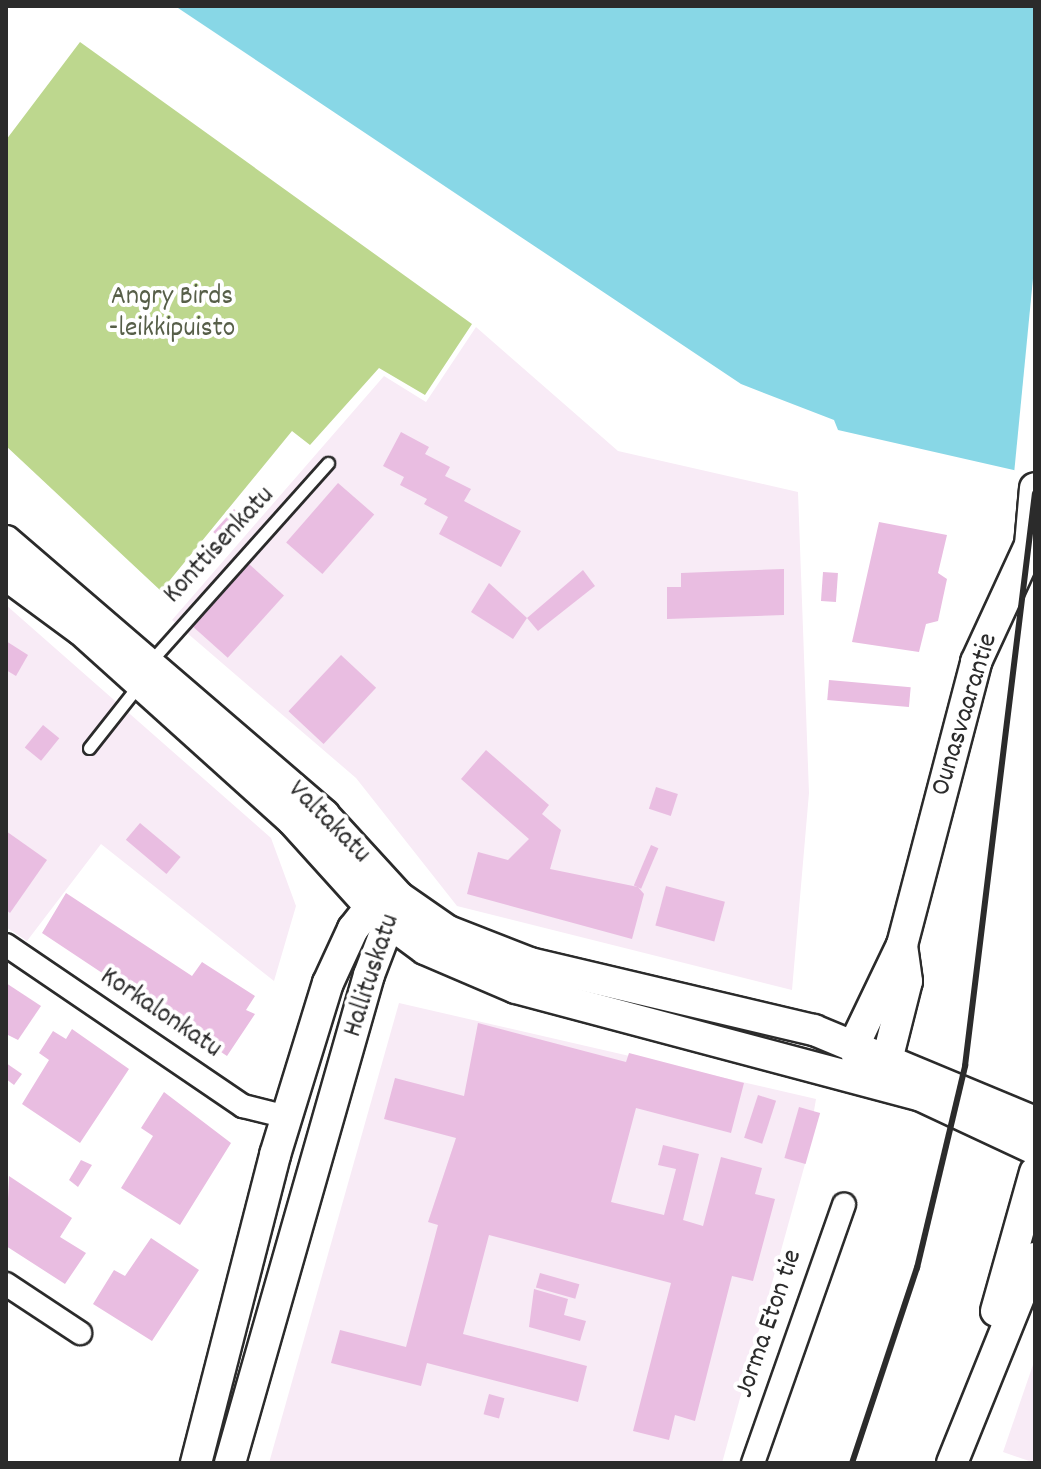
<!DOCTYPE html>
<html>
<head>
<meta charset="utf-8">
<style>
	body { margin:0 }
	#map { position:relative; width:1041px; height:1469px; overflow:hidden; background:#fff; font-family:Dekko,sans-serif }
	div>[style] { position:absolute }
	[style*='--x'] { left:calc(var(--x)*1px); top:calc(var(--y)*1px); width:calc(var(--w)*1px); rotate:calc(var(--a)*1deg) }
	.built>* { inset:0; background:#f8ebf6 }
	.green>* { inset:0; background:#bdd78e }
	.water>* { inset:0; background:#88d7e6 }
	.pier>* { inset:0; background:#fff }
	.building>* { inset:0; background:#e9bde1; transform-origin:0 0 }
	.roads { filter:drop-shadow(2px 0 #2b2b2b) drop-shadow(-2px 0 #2b2b2b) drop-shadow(0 2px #2b2b2b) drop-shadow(0 -2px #2b2b2b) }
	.lane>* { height:11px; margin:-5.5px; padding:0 5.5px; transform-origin:5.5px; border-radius:5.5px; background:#fff }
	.street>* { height:22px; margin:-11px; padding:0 11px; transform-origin:11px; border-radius:11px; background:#fff }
	.secondary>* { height:30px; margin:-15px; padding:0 15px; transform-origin:15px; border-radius:15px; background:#fff }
	.rail>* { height:6px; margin:-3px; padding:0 3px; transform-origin:3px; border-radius:3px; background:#2b2b2b }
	span { translate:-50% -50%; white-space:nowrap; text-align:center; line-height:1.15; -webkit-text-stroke:8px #fff; paint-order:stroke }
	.park-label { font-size:28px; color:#575f49 }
	.street-label { font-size:28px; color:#2b2b2b }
	.frame { position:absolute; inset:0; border:8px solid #2b2b2b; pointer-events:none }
</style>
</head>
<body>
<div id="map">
	<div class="built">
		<i style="clip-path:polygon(476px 327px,618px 451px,798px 492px,809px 793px,792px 990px,457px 906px,356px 778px,172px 620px,384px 376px,426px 402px)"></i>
		<i style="clip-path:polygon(6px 605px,271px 838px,296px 906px,274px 981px,101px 844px,27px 941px,6px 927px)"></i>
		<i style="clip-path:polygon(399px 1003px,816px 1099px,805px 1164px,722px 1463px,269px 1463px)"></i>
		<i style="clip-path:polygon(1035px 1359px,1035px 1463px,1003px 1452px)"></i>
	</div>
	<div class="green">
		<i style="clip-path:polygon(80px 42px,472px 324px,425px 395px,379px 368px,310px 445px,292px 431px,161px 591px,6px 446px,6px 140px)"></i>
	</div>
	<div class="water">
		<i style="clip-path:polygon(175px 6px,1035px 6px,1035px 475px,838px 430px,834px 420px,741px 384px)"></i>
	</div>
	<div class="pier">
		<i style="clip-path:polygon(1035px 258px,1035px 479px,1014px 474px)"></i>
	</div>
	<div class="building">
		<i style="clip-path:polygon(401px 432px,429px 447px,425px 454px,450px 467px,445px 476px,471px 489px,464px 501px,521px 531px,501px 567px,439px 534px,448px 517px,424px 504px,427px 499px,400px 485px,404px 477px,383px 466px)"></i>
		<i style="left:338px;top:483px;width:48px;height:79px;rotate:41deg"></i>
		<i style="left:234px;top:509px;width:15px;height:31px;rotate:42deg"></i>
		<i style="clip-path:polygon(879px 522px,947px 535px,938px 573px,947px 579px,938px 621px,926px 624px,919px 652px,852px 642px)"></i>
		<i style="left:249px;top:564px;width:47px;height:84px;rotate:42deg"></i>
		<i style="clip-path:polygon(784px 569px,784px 615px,667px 619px,667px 587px,681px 587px,681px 573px)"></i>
		<i style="clip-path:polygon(583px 570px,595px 586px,538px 631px,527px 618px)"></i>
		<i style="left:823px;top:572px;width:15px;height:29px;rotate:4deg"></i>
		<i style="clip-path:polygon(489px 583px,527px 618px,513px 639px,471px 612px)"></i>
		<i style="clip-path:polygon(6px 641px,28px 655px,16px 676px,6px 670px)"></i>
		<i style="left:341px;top:655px;width:48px;height:77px;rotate:43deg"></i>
		<i style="left:829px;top:680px;width:82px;height:20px;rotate:5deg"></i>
		<i style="left:43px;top:725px;width:21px;height:29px;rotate:39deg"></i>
		<i style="clip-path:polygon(486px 750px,549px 805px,542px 814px,561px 830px,550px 869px,638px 887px,644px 894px,632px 939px,467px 894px,478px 852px,508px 860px,529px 839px,461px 779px)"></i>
		<i style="left:656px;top:787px;width:23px;height:23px;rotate:18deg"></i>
		<i style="left:140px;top:823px;width:53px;height:22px;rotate:40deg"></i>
		<i style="clip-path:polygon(6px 831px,47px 860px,10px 913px,6px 910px)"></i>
		<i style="left:651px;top:845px;width:8px;height:44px;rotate:23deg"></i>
		<i style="left:666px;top:886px;width:61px;height:41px;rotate:15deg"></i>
		<i style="clip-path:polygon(66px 893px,192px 976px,202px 962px,255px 996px,246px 1010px,255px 1014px,227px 1056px,42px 933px)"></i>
		<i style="clip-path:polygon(6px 983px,41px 1006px,18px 1040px,6px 1034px)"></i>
		<i style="clip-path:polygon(478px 1023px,626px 1062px,629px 1053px,744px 1083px,731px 1133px,636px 1108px,611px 1202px,664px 1215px,676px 1169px,658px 1165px,663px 1145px,699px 1154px,683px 1220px,703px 1226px,721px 1157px,762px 1168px,755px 1194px,775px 1199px,753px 1281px,732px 1276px,695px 1421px,675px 1415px,669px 1440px,633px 1431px,671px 1283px,489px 1235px,463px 1334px,587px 1366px,578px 1402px,427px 1363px,421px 1386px,331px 1363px,340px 1330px,406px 1347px,438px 1225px,428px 1222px,456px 1138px,384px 1119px,395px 1078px,464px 1096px)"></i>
		<i style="clip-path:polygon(72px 1029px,129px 1069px,80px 1143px,22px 1104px,49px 1060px,39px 1053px,53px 1031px,66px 1039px)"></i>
		<i style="clip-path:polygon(6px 1063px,22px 1074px,14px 1085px,6px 1079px)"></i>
		<i style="clip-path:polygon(164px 1092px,231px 1143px,180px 1225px,121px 1188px,153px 1136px,141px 1128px)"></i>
		<i style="left:758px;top:1095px;width:19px;height:45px;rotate:18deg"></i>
		<i style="left:799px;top:1107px;width:22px;height:53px;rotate:16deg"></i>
		<i style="clip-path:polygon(81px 1160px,92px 1165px,78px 1187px,69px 1180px)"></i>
		<i style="clip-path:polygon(9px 1176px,72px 1218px,60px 1237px,86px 1253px,65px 1284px,6px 1246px)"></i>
		<i style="clip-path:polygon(151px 1238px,199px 1270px,152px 1341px,93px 1304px,114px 1270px,125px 1276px)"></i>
		<i style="left:540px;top:1273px;width:41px;height:15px;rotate:16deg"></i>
		<i style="clip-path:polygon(534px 1289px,568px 1299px,564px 1315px,586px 1321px,580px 1341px,529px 1327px)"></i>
		<i style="left:489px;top:1394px;width:16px;height:21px;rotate:15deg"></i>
	</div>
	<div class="roads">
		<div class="lane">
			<i style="--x:150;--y:662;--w:267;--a:-48.2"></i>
			<i style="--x:89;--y:748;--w:79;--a:-51.7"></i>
		</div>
		<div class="street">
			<i style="--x:6;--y:945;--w:287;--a:34.2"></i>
			<i style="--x:243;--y:1106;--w:45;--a:14"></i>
			<i style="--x:6;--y:1284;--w:89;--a:33.5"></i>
			<i style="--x:753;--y:1463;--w:274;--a:-70.6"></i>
		</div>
		<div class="secondary">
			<i style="--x:6;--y:541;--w:420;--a:40.7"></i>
			<i style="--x:324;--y:815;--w:111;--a:47.6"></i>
			<i style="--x:399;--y:897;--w:60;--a:34.8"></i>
			<i style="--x:448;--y:931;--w:88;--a:21.3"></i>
			<i style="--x:530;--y:963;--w:292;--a:13.3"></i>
			<i style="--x:814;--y:1030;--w:239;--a:22.6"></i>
			<i style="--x:6;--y:575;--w:93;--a:36.3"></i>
			<i style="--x:81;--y:630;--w:284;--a:42"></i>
			<i style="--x:292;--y:820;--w:125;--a:47.9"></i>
			<i style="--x:376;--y:913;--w:61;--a:36.3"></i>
			<i style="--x:425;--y:949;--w:99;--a:23.2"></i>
			<i style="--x:516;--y:988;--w:417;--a:14.9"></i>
			<i style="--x:919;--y:1095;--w:128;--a:25"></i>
			<i style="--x:858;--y:1062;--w:19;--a:-99"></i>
			<i style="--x:855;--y:1043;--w:109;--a:-64.4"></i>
			<i style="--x:902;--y:945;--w:293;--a:-75.3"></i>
			<i style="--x:976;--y:662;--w:129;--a:-65.2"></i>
			<i style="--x:1030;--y:545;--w:57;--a:-85"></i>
			<i style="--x:874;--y:1066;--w:17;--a:-36"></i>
			<i style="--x:888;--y:1056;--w:77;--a:-75.8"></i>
			<i style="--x:907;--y:981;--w:36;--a:-98"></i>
			<i style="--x:996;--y:1311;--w:144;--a:-74.3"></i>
			<i style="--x:196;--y:1463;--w:318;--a:-75.6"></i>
			<i style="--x:275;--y:1155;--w:180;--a:-72.9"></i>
			<i style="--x:328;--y:983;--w:60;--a:-65.2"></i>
			<i style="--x:353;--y:929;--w:28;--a:-52"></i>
			<i style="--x:370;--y:907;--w:21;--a:-19"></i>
			<i style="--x:230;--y:1463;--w:507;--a:-74.1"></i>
			<i style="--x:369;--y:975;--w:73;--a:-69.1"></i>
			<i style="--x:952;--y:1463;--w:221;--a:-68"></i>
		</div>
	</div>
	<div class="rail">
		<i style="--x:852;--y:1463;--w:206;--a:-71.6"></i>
		<i style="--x:917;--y:1268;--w:208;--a:-76.6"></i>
		<i style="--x:965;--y:1066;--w:577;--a:-83.04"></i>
	</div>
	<div class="park-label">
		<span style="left:172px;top:314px">Angry Birds<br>-leikkipuisto</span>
	</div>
	<div class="street-label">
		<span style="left:220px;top:546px;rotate:-47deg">Konttisenkatu</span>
		<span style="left:966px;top:715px;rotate:-73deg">Ounasvaarantie</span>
		<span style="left:328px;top:823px;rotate:45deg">Valtakatu</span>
		<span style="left:373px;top:976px;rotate:-72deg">Hallituskatu</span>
		<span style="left:160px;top:1014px;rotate:34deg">Korkalonkatu</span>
		<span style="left:770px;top:1324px;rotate:-71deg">Jorma Eton tie</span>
	</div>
	<div class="frame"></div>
</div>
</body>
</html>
